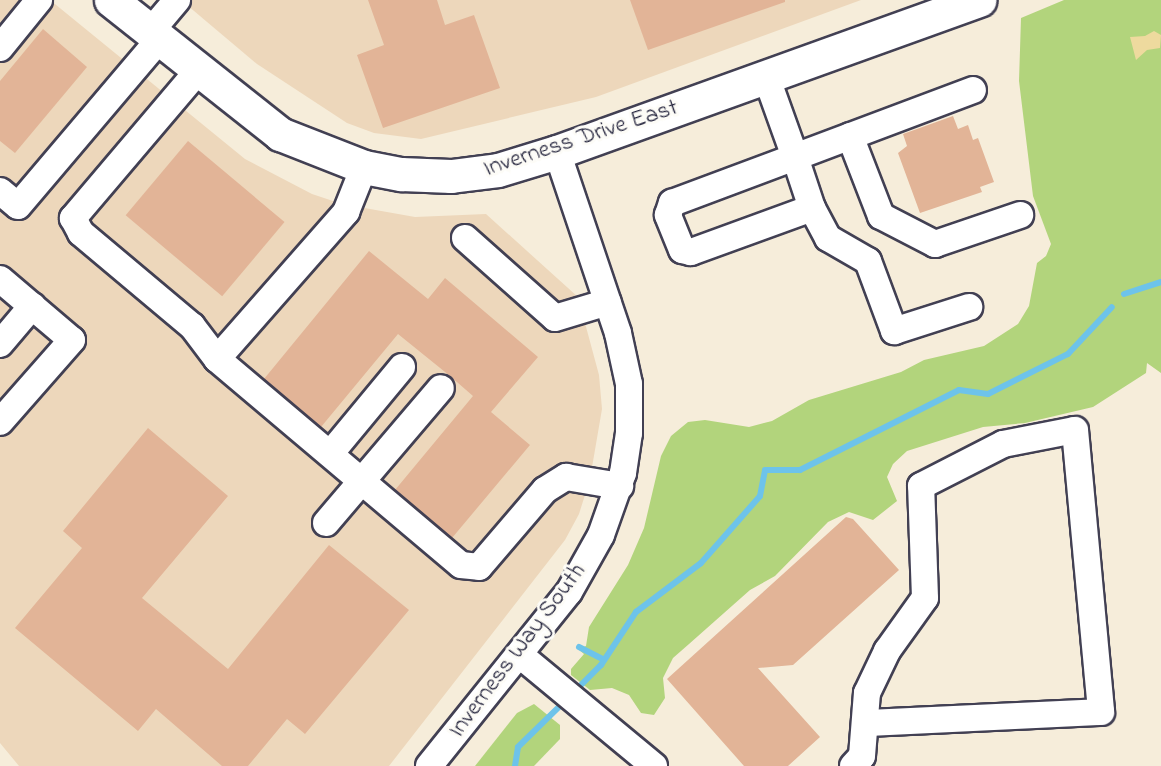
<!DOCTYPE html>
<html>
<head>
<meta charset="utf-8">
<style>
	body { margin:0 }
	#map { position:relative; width:1161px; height:766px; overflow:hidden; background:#f6edda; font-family:"Indie Flower",sans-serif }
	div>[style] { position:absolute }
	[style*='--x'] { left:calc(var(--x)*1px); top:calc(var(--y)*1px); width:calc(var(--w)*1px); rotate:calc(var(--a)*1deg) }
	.built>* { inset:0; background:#edd7bb }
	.green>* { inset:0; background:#b2d47c }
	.sand>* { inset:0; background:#eeda9e }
	.stream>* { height:6px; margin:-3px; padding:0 3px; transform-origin:3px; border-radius:3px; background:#6dc3ea }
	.building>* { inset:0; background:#e2b497; transform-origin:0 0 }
	.roads { filter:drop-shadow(2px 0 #424053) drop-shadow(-2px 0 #424053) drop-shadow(0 2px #424053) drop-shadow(0 -2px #424053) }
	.minor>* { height:26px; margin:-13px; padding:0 13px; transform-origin:13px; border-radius:13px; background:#fff }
	.major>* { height:33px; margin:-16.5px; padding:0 16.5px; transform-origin:16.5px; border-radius:16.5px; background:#fff }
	span { translate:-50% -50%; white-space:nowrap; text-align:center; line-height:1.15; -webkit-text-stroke:6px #fdfcf7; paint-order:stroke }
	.street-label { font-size:24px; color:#22223b }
</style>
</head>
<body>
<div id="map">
	<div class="built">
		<i style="clip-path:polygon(0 0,50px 0,245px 159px,312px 194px,342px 204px,415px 217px,486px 214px,578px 297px,599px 375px,602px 409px,590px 479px,579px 514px,565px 540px,389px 766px,19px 766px,0 743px)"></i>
		<i style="clip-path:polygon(181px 0,861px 0,596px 97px,421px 139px,374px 133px,347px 123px,257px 64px)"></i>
	</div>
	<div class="green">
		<i style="clip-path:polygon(1064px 0,1161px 0,1161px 373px,1147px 363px,1146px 373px,1093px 407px,1025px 423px,983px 427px,907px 451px,893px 464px,887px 477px,897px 501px,873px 520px,849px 512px,828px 522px,775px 576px,750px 590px,689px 644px,673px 658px,663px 678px,665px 698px,654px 715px,641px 713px,629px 695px,612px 688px,590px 690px,571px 675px,571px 669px,584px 654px,578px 649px,586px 646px,589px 627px,628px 565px,644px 528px,661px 456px,671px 436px,688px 422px,705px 420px,749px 427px,772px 421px,809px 400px,901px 372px,924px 360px,984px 346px,1018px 324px,1029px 306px,1037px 263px,1046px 256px,1051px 244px,1033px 196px,1019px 81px,1021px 18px)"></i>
		<i style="clip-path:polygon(534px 704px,560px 725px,560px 739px,534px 766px,475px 766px,517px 713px)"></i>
	</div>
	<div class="sand">
		<i style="clip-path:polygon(1154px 31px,1161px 35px,1160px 48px,1147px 50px,1136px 60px,1130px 37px,1145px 36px)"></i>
	</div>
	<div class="stream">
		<i style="--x:1124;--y:294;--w:39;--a:-18"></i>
		<i style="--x:579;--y:647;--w:28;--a:27"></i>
		<i style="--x:573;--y:693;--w:40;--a:-45"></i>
		<i style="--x:601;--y:665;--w:64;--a:-56.6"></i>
		<i style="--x:636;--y:612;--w:81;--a:-37"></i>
		<i style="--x:701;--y:563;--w:89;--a:-48.6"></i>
		<i style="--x:760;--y:496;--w:26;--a:-79"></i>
		<i style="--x:765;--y:470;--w:35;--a:0"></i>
		<i style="--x:800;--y:470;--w:178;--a:-26.7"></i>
		<i style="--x:959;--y:390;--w:29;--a:8"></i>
		<i style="--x:988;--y:394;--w:89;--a:-26.6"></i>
		<i style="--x:1068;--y:354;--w:64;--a:-46.9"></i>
		<i style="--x:515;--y:766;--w:19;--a:-81"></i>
		<i style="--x:518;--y:747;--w:67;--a:-44.4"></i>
	</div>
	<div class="building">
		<i style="clip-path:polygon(368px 0,437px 0,445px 25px,474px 15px,500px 88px,383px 128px,357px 55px,384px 45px)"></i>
		<i style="clip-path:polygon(630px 0,785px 0,785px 2px,648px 50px)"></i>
		<i style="clip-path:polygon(43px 29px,87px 67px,15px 153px,0 141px,0 81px)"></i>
		<i style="clip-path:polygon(953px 116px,958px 129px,968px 125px,973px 140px,978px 138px,994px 182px,980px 187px,982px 192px,920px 213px,898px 153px,907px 146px,903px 134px)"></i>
		<i style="left:188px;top:141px;width:126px;height:97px;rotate:40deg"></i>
		<i style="clip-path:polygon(369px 251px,428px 299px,445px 278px,538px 357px,491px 412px,530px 445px,452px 538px,395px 490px,473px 396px,450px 376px,398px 334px,321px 427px,264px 379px)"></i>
		<i style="clip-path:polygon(148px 428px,228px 496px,142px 598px,228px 669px,329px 545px,409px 610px,305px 734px,287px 719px,248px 766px,222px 766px,156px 709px,138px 731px,15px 628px,82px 548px,63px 531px)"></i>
		<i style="clip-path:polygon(846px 517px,853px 519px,899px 570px,793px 665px,758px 668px,820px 737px,788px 766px,744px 766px,667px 679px)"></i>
	</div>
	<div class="roads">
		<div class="minor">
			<i style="--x:150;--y:32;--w:42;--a:-49.8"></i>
			<i style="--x:0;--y:48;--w:62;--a:-50.9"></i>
			<i style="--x:197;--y:72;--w:192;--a:130.3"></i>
			<i style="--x:73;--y:218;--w:17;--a:62"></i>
			<i style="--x:81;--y:233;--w:145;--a:40"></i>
			<i style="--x:192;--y:326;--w:41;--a:52.9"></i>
			<i style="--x:217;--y:359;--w:319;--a:40.2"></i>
			<i style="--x:461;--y:565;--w:18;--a:6"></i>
			<i style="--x:479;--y:567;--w:101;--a:-49.4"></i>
			<i style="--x:545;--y:490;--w:25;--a:-32"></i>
			<i style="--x:566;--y:477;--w:55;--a:9.5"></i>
			<i style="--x:766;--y:76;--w:86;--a:70.3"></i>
			<i style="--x:795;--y:157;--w:190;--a:-20.6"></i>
			<i style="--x:850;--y:136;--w:86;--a:68.8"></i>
			<i style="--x:881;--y:216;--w:61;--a:27.4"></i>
			<i style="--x:935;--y:244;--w:90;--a:-18.8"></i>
			<i style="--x:795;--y:157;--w:54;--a:71.6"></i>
			<i style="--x:812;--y:208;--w:129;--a:160"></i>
			<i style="--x:691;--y:252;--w:9;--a:-167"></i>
			<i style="--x:682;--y:250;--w:38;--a:-112"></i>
			<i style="--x:668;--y:215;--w:13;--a:-72"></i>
			<i style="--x:672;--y:203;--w:131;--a:-20.5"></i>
			<i style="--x:0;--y:191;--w:23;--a:40"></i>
			<i style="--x:18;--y:206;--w:218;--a:-49.7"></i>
			<i style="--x:812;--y:208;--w:34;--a:62"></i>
			<i style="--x:828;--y:238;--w:46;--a:29.9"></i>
			<i style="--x:868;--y:261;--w:75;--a:69.6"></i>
			<i style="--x:894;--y:331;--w:79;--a:-17.7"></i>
			<i style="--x:465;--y:238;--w:120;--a:41.6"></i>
			<i style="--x:555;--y:318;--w:55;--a:-16.8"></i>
			<i style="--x:0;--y:279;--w:94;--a:40.3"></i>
			<i style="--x:72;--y:340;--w:109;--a:131.3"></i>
			<i style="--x:0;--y:344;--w:50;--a:-49.9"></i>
			<i style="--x:217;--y:359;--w:196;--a:-48.7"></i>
			<i style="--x:346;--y:212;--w:48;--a:-68.2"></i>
			<i style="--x:330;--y:454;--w:113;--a:-50.4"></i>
			<i style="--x:326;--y:523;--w:177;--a:-49.6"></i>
			<i style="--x:520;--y:655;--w:174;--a:39.6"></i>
			<i style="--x:429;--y:766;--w:223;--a:-51.2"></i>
			<i style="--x:569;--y:592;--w:65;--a:-60.7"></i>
			<i style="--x:601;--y:535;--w:66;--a:-70.5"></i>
			<i style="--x:623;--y:473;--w:40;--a:-81.5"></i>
			<i style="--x:629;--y:433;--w:49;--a:-90"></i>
			<i style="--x:629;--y:384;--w:52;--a:-102.2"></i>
			<i style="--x:618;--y:333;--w:191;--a:-108.6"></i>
			<i style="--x:853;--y:766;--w:13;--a:-48"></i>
			<i style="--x:862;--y:756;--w:63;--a:-85.5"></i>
			<i style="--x:867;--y:693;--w:47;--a:-64.5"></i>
			<i style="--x:887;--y:651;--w:65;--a:-54.4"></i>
			<i style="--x:925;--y:598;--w:112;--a:-92"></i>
			<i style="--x:921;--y:486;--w:92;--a:-27.1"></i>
			<i style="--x:1003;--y:444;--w:73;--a:-11"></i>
			<i style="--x:1075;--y:430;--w:283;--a:84.7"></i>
			<i style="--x:1101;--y:712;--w:236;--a:177.3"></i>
		</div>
		<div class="major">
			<i style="--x:111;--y:0;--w:216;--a:38.4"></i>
			<i style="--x:280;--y:134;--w:90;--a:21.4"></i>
			<i style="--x:364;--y:167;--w:38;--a:11"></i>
			<i style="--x:401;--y:174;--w:50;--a:2.3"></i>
			<i style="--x:451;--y:176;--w:47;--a:-7.3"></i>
			<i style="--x:498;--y:170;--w:62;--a:-17"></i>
			<i style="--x:557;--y:152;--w:449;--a:-19.8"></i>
		</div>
	</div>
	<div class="street-label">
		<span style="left:581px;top:139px;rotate:-18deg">Inverness Drive East</span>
		<span style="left:518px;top:651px;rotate:-53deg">Inverness Way South</span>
	</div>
</div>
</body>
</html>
